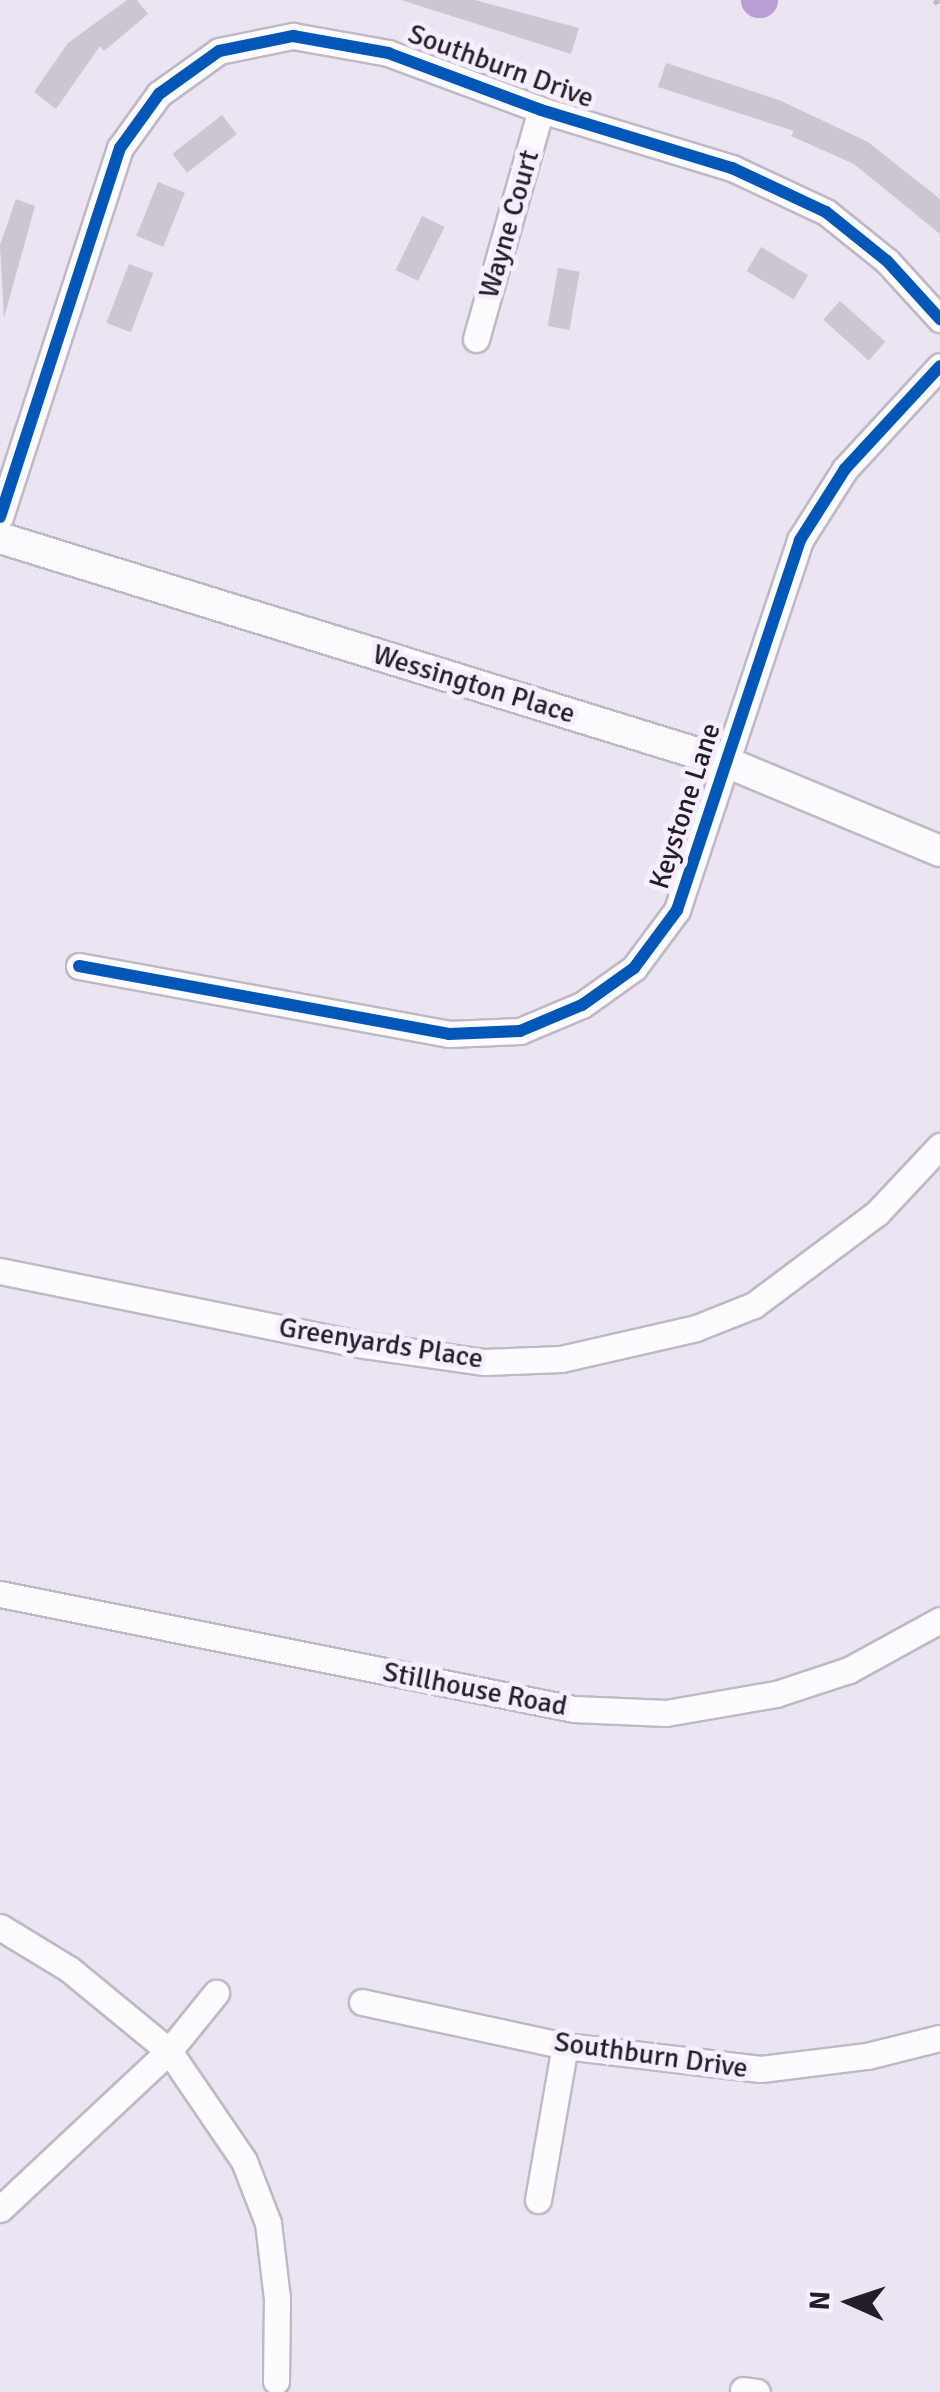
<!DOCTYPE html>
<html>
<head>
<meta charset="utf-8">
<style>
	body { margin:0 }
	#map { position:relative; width:940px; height:2392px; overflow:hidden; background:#ebe4f2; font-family:Signika,sans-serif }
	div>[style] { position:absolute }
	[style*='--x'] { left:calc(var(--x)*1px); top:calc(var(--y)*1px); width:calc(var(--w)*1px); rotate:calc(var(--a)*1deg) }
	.river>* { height:35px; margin:-17.5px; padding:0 17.5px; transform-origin:17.5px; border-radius:17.5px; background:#ba9dd2 }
	.building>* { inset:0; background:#ccc6d1; transform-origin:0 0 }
	.roads { filter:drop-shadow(2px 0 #beb9c4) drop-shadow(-2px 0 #beb9c4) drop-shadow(0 2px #beb9c4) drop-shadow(0 -2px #beb9c4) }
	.minor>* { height:25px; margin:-12.5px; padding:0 12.5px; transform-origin:12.5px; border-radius:12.5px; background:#fcfbfd }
	.tertiary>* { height:30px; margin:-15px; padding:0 15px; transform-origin:15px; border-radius:15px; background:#fcfbfd }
	.rail>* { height:6px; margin-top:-3px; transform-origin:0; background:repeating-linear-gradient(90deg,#bebcc0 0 5px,transparent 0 15px) }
	.cycleway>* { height:12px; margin:-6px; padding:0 6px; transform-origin:6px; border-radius:6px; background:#0057b8 }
	span { translate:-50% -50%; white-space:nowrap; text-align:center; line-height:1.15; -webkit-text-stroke:10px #f6eefe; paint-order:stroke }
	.street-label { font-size:28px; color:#231e28 }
	.north { position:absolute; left:800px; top:2252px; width:100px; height:100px; -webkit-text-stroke:8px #f6eefe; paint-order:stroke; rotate:273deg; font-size:28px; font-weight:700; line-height:40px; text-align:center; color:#231e28 }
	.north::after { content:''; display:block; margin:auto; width:35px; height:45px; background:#231e28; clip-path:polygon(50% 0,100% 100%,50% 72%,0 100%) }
</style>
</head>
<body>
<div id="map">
	<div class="river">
		<i style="--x:758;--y:0;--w:2;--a:0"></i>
	</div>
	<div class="building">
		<i style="clip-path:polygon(127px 0,137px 0,148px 14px,104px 51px,100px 46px,56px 109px,34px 92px,68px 43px)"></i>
		<i style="clip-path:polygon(401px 0,475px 0,579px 28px,571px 54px)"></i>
		<i style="clip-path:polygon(666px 63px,779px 100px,868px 142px,940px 199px,940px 234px,854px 164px,791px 136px,794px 131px,658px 87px)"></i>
		<i style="left:222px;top:115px;width:24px;height:63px;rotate:52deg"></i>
		<i style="left:158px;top:182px;width:29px;height:58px;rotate:22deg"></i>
		<i style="clip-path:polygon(16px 199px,35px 206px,4px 318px,0 245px)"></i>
		<i style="left:422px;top:216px;width:25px;height:60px;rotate:26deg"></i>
		<i style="left:761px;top:247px;width:55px;height:28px;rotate:31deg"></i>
		<i style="left:129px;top:264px;width:26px;height:63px;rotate:21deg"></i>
		<i style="left:558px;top:268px;width:22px;height:59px;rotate:10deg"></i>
		<i style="left:840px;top:301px;width:61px;height:25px;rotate:42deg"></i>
	</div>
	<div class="roads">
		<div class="minor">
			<i style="--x:476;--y:339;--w:238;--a:-74.2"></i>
			<i style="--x:0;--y:517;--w:388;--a:-72"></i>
			<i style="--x:120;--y:148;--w:67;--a:-54.2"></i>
			<i style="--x:159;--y:94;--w:74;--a:-35.6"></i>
			<i style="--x:219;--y:51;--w:76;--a:-11.5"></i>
			<i style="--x:293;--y:36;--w:97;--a:10.1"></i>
			<i style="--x:388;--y:53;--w:163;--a:20.4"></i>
			<i style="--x:541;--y:110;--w:200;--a:16.9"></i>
			<i style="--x:732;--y:168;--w:104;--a:25.1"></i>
			<i style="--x:826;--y:212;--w:78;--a:38.8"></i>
			<i style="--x:887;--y:261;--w:79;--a:47.6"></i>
			<i style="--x:79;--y:966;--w:376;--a:10.4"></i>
			<i style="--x:449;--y:1034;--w:71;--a:-2.4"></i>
			<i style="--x:520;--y:1031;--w:67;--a:-22.8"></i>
			<i style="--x:582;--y:1005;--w:64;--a:-35.4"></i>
			<i style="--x:634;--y:968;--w:72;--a:-53.4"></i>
			<i style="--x:677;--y:910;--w:390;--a:-71.6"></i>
			<i style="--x:800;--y:540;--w:84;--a:-57.6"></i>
			<i style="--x:845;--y:469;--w:140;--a:-47.3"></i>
			<i style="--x:0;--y:1271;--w:372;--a:11.5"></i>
			<i style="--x:365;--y:1345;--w:121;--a:8.1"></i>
			<i style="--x:485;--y:1362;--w:76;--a:-2.3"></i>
			<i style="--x:561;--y:1359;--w:139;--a:-12.9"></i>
			<i style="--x:696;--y:1328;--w:62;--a:-21.6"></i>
			<i style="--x:754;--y:1305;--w:154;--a:-36.8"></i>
			<i style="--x:877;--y:1213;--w:92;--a:-46.8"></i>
			<i style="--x:0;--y:1594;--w:585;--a:11.33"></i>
			<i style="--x:574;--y:1709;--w:92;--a:2.5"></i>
			<i style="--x:666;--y:1713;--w:112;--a:-9.8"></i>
			<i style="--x:776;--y:1694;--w:77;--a:-18.2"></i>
			<i style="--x:849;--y:1670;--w:104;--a:-28.8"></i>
			<i style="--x:0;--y:1927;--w:81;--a:31.3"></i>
			<i style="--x:69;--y:1969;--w:129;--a:39.4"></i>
			<i style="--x:169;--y:2051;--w:133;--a:55.7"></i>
			<i style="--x:244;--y:2161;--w:66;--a:68.8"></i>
			<i style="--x:268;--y:2223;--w:76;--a:83.2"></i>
			<i style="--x:277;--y:2298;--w:83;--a:90.7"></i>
			<i style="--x:362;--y:2002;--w:208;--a:12.2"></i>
			<i style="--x:565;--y:2046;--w:197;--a:6.7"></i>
			<i style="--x:761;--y:2069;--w:107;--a:-7"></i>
			<i style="--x:867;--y:2056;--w:75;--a:-13.9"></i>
			<i style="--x:538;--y:2200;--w:156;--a:-80.1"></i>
			<i style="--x:0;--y:2209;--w:231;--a:-43.1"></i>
			<i style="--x:169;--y:2051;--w:75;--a:-51"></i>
			<i style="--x:743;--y:2390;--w:14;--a:8"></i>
		</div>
		<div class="tertiary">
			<i style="--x:0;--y:538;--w:760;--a:17.15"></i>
			<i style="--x:726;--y:762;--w:232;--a:22.6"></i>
		</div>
	</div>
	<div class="rail">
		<i style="--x:935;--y:0;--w:9;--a:54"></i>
	</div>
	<div class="cycleway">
		<i style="--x:0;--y:517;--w:388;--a:-72"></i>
		<i style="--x:120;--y:148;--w:67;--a:-54.2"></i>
		<i style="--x:159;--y:94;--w:74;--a:-35.6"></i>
		<i style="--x:219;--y:51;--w:76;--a:-11.5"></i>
		<i style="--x:293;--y:36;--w:97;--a:10.1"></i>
		<i style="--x:388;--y:53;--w:163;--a:20.4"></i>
		<i style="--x:541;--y:110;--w:200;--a:16.9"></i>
		<i style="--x:732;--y:168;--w:104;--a:25.1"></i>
		<i style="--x:826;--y:212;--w:78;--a:38.8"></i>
		<i style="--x:887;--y:261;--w:79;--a:47.6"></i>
		<i style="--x:79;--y:966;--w:376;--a:10.4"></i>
		<i style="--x:449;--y:1034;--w:71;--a:-2.4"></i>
		<i style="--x:520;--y:1031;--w:67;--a:-22.8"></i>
		<i style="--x:582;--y:1005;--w:64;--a:-35.4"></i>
		<i style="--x:634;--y:968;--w:72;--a:-53.4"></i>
		<i style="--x:677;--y:910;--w:390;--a:-71.6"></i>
		<i style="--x:800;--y:540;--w:84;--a:-57.6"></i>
		<i style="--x:845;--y:469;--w:140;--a:-47.3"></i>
	</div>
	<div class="street-label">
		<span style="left:501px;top:66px;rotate:20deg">Southburn Drive</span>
		<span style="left:509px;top:224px;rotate:-74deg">Wayne Court</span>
		<span style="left:474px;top:684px;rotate:17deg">Wessington Place</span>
		<span style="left:685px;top:806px;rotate:-72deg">Keystone Lane</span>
		<span style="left:381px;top:1343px;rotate:9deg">Greenyards Place</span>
		<span style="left:475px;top:1689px;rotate:11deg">Stillhouse Road</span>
		<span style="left:651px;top:2055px;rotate:8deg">Southburn Drive</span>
	</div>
	<div class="north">N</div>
</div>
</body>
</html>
